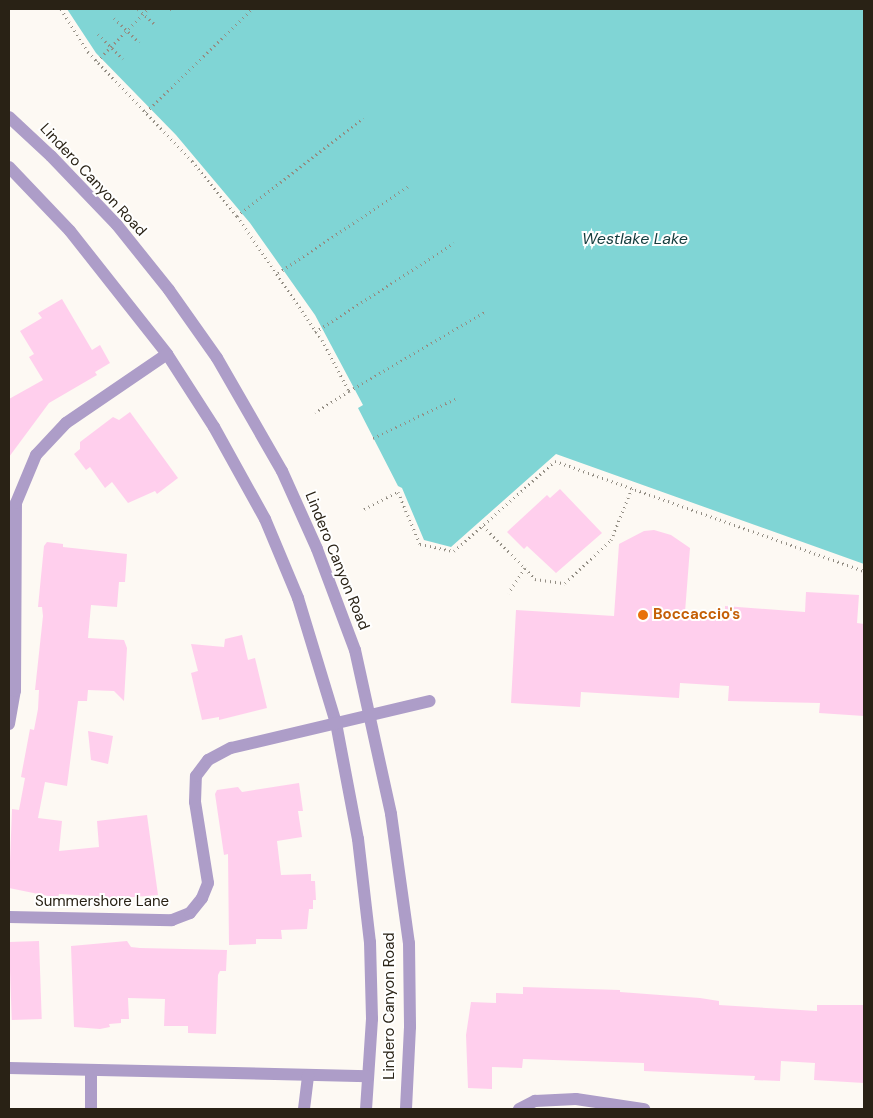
<!DOCTYPE html>
<html>
<head>
<meta charset="utf-8">
<style>
	body { margin:0 }
	#map { position:relative; width:873px; height:1118px; overflow:hidden; background:#fdf9f3; font-family:"DM Sans",sans-serif }
	div>[style] { position:absolute }
	[style*='--x'] { left:calc(var(--x)*1px); top:calc(var(--y)*1px); width:calc(var(--w)*1px); rotate:calc(var(--a)*1deg) }
	.water>* { inset:0; background:#80d5d5 }
	.building>* { inset:0; background:#ffcfed; transform-origin:0 0 }
	.path>* { height:3px; margin-top:-1.5px; transform-origin:0; background:repeating-linear-gradient(90deg,#938e84 0 1px,transparent 0 5px) }
	.minor>* { height:12px; margin:-6px; padding:0 6px; transform-origin:6px; border-radius:6px; background:#ad9dc8 }
	.dots>* { width:14px; height:14px; translate:-50% -50%; box-sizing:border-box; border:2px solid #fff; border-radius:50% }
	span { translate:-50% -50%; white-space:nowrap; text-align:center; line-height:1.15; -webkit-text-stroke:4px #fff; paint-order:stroke }
	.street-label { font-size:15px; color:#292215 }
	.food-label { font-size:15px; color:#c56008; font-weight:700 }
	.left { translate:0 -50%; text-align:left }
	.water-label { font-size:16px; color:#143d3e; font-style:italic }
	.frame { position:absolute; inset:0; border:10px solid #292215; pointer-events:none }
</style>
</head>
<body>
<div id="map">
	<div class="water">
		<i style="clip-path:polygon(67px 9px,864px 9px,864px 564px,556px 454px,451px 547px,424px 540px,402px 488px,398px 486px,358px 408px,363px 405px,315px 315px,250px 223px,176px 135px,96px 53px)"></i>
	</div>
	<div class="building">
		<i style="clip-path:polygon(62px 299px,92px 350px,100px 345px,110px 363px,95px 372px,97px 375px,49px 403px,9px 457px,9px 399px,43px 380px,29px 357px,34px 354px,20px 331px,42px 318px,38px 313px)"></i>
		<i style="clip-path:polygon(130px 412px,178px 478px,157px 494px,155px 491px,128px 503px,112px 482px,105px 488px,90px 467px,86px 470px,74px 454px,80px 449px,80px 442px,113px 417px,119px 420px)"></i>
		<i style="clip-path:polygon(560px 489px,602px 533px,556px 573px,527px 546px,524px 549px,507px 532px,547px 495px,550px 498px)"></i>
		<i style="clip-path:polygon(654px 530px,671px 535px,690px 548px,685px 612px,725px 614px,725px 606px,805px 612px,806px 592px,859px 595px,857px 623px,864px 624px,864px 716px,819px 713px,820px 703px,728px 701px,729px 686px,680px 683px,679px 698px,581px 692px,580px 707px,511px 703px,516px 610px,614px 616px,619px 544px,644px 531px)"></i>
		<i style="clip-path:polygon(47px 542px,63px 544px,63px 547px,127px 554px,125px 582px,119px 582px,117px 607px,91px 605px,88px 638px,124px 640px,127px 648px,124px 701px,114px 691px,88px 690px,87px 701px,78px 701px,67px 786px,45px 782px,38px 818px,62px 821px,59px 851px,99px 847px,97px 821px,147px 815px,158px 895px,97px 900px,96px 896px,59px 894px,58px 898px,9px 888px,12px 809px,19px 810px,25px 778px,21px 777px,30px 729px,34px 730px,38px 709px,39px 690px,35px 690px,43px 616px,42px 607px,38px 607px,44px 546px)"></i>
		<i style="clip-path:polygon(242px 635px,248px 660px,255px 658px,267px 708px,219px 720px,219px 717px,202px 720px,191px 673px,198px 671px,191px 644px,224px 647px,225px 639px)"></i>
		<i style="clip-path:polygon(88px 731px,113px 736px,108px 764px,91px 760px)"></i>
		<i style="clip-path:polygon(299px 783px,303px 811px,298px 811px,302px 837px,277px 841px,281px 875px,311px 874px,311px 881px,315px 881px,316px 900px,313px 900px,313px 909px,309px 909px,307px 929px,281px 930px,282px 939px,256px 939px,256px 944px,229px 945px,228px 854px,224px 855px,215px 794px,217px 790px,238px 787px,242px 792px)"></i>
		<i style="left:39px;top:941px;width:78px;height:30px;rotate:88deg"></i>
		<i style="clip-path:polygon(127px 941px,131px 947px,140px 948px,227px 950px,226px 971px,220px 971px,218px 975px,216px 1034px,188px 1033px,188px 1026px,164px 1026px,165px 999px,128px 998px,129px 1019px,121px 1019px,121px 1023px,109px 1024px,110px 1027px,100px 1029px,74px 1027px,71px 946px)"></i>
		<i style="clip-path:polygon(523px 987px,620px 990px,620px 992px,700px 998px,719px 1001px,719px 1005px,817px 1011px,817px 1005px,864px 1005px,864px 1083px,814px 1080px,815px 1063px,781px 1061px,780px 1081px,754px 1080px,755px 1076px,644px 1071px,644px 1063px,523px 1059px,522px 1068px,492px 1067px,492px 1089px,468px 1088px,466px 1035px,471px 1002px,496px 1003px,496px 993px,523px 994px)"></i>
	</div>
	<div class="path">
		<i style="--x:61;--y:9;--w:51;--a:57.9"></i>
		<i style="--x:88;--y:52;--w:151;--a:46.3"></i>
		<i style="--x:192;--y:161;--w:71;--a:50.7"></i>
		<i style="--x:237;--y:216;--w:150;--a:55.6"></i>
		<i style="--x:322;--y:340;--w:58;--a:62.1"></i>
		<i style="--x:349;--y:391;--w:40;--a:148"></i>
		<i style="--x:138;--y:9;--w:24;--a:42"></i>
		<i style="--x:171;--y:9;--w:1;--a:45"></i>
		<i style="--x:114;--y:18;--w:35;--a:44"></i>
		<i style="--x:98;--y:34;--w:35;--a:45"></i>
		<i style="--x:97;--y:61;--w:73;--a:-45.6"></i>
		<i style="--x:146;--y:112;--w:148;--a:-44.2"></i>
		<i style="--x:237;--y:216;--w:160;--a:-37.9"></i>
		<i style="--x:278;--y:273;--w:157;--a:-33.6"></i>
		<i style="--x:315;--y:332;--w:165;--a:-32.6"></i>
		<i style="--x:349;--y:391;--w:157;--a:-30.2"></i>
		<i style="--x:373;--y:438;--w:91;--a:-25.4"></i>
		<i style="--x:364;--y:509;--w:38;--a:-27"></i>
		<i style="--x:398;--y:492;--w:56;--a:67.1"></i>
		<i style="--x:420;--y:544;--w:35;--a:12"></i>
		<i style="--x:454;--y:551;--w:135;--a:-41.7"></i>
		<i style="--x:555;--y:461;--w:328;--a:19.6"></i>
		<i style="--x:483;--y:526;--w:59;--a:45"></i>
		<i style="--x:525;--y:568;--w:30;--a:124"></i>
		<i style="--x:525;--y:568;--w:15;--a:48"></i>
		<i style="--x:535;--y:579;--w:30;--a:8"></i>
		<i style="--x:565;--y:583;--w:63;--a:-43.1"></i>
		<i style="--x:611;--y:540;--w:56;--a:-68"></i>
	</div>
	<div class="minor">
		<i style="--x:9;--y:117;--w:57;--a:42.9"></i>
		<i style="--x:51;--y:156;--w:95;--a:46.3"></i>
		<i style="--x:117;--y:225;--w:83;--a:51.3"></i>
		<i style="--x:169;--y:290;--w:83;--a:54.8"></i>
		<i style="--x:217;--y:358;--w:130;--a:60.1"></i>
		<i style="--x:282;--y:471;--w:85;--a:65.8"></i>
		<i style="--x:317;--y:549;--w:108;--a:69.4"></i>
		<i style="--x:355;--y:650;--w:168;--a:77.6"></i>
		<i style="--x:391;--y:814;--w:130;--a:82.1"></i>
		<i style="--x:409;--y:943;--w:84;--a:89.3"></i>
		<i style="--x:410;--y:1027;--w:82;--a:92.8"></i>
		<i style="--x:9;--y:167;--w:88;--a:46.4"></i>
		<i style="--x:70;--y:231;--w:157;--a:51.7"></i>
		<i style="--x:167;--y:354;--w:87;--a:57.2"></i>
		<i style="--x:214;--y:427;--w:105;--a:61"></i>
		<i style="--x:265;--y:519;--w:86;--a:67.3"></i>
		<i style="--x:298;--y:598;--w:131;--a:73.1"></i>
		<i style="--x:336;--y:723;--w:118;--a:79.3"></i>
		<i style="--x:358;--y:839;--w:104;--a:83.4"></i>
		<i style="--x:370;--y:942;--w:77;--a:88.5"></i>
		<i style="--x:372;--y:1019;--w:90;--a:93.8"></i>
		<i style="--x:9;--y:724;--w:34;--a:-80"></i>
		<i style="--x:15;--y:691;--w:188;--a:-89.7"></i>
		<i style="--x:16;--y:503;--w:52;--a:-67.4"></i>
		<i style="--x:36;--y:455;--w:44;--a:-46.8"></i>
		<i style="--x:66;--y:423;--w:122;--a:-34.3"></i>
		<i style="--x:9;--y:917;--w:163;--a:1.1"></i>
		<i style="--x:172;--y:920;--w:19;--a:-21"></i>
		<i style="--x:190;--y:913;--w:19;--a:-51"></i>
		<i style="--x:202;--y:898;--w:16;--a:-68"></i>
		<i style="--x:208;--y:883;--w:82;--a:-99.1"></i>
		<i style="--x:195;--y:802;--w:26;--a:-88"></i>
		<i style="--x:196;--y:776;--w:20;--a:-53"></i>
		<i style="--x:208;--y:760;--w:26;--a:-28"></i>
		<i style="--x:231;--y:748;--w:204;--a:-13.3"></i>
		<i style="--x:9;--y:1068;--w:359;--a:1.3"></i>
		<i style="--x:91;--y:1109;--w:37;--a:-90"></i>
		<i style="--x:304;--y:1109;--w:34;--a:-83"></i>
		<i style="--x:519;--y:1109;--w:18;--a:-27"></i>
		<i style="--x:535;--y:1101;--w:41;--a:-2.8"></i>
		<i style="--x:576;--y:1099;--w:69;--a:8.4"></i>
	</div>
	<div class="dots">
		<i style="left:643px;top:615px;background:#e8710a"></i>
	</div>
	<div class="street-label">
		<span style="left:93px;top:180px;rotate:47deg">Lindero Canyon Road</span>
		<span style="left:337px;top:561px;rotate:68deg">Lindero Canyon Road</span>
		<span style="left:102px;top:902px">Summershore Lane</span>
		<span style="left:390px;top:1006px;rotate:-90deg">Lindero Canyon Road</span>
	</div>
	<div class="food-label">
		<span class="left" style="left:653px;top:615px">Boccaccio's</span>
	</div>
	<div class="water-label">
		<span style="left:635px;top:239px">Westlake Lake</span>
	</div>
	<div class="frame"></div>
</div>
</body>
</html>
